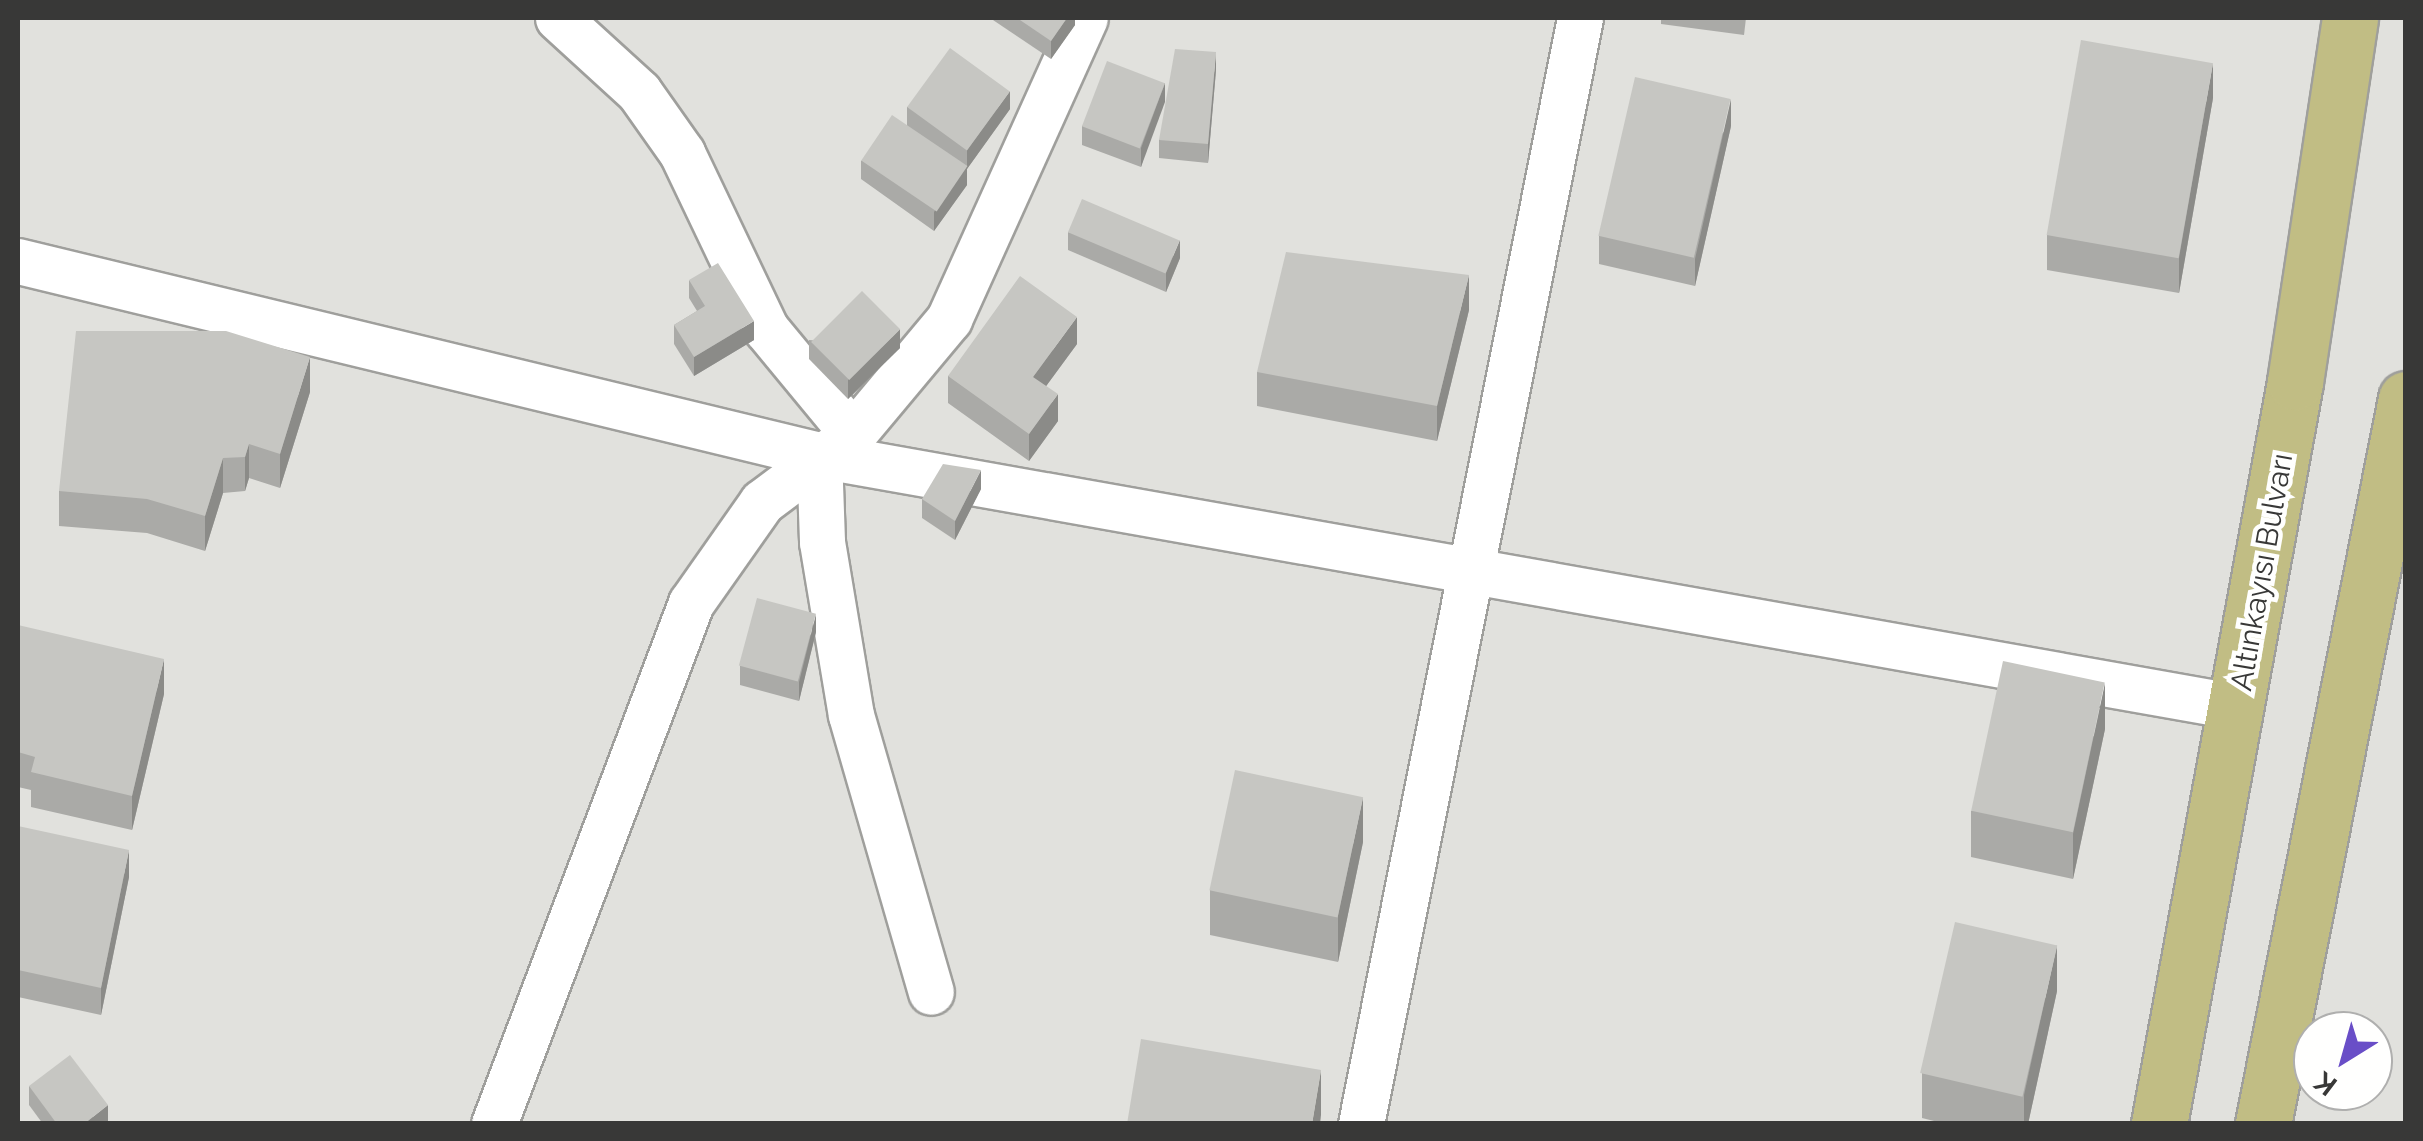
<!DOCTYPE html>
<html>
<head>
<meta charset="utf-8">
<style>
	body { margin:0 }
	#map { position:relative; width:2423px; height:1141px; overflow:hidden; background:#e1e1dd; font-family:Raleway,sans-serif }
	div>[style] { position:absolute }
	[style*='--x'] { left:calc(var(--x)*1px); top:calc(var(--y)*1px); width:calc(var(--w)*1px); rotate:calc(var(--a)*1deg) }
	.roads { filter:drop-shadow(2px 0 #9f9f9c) drop-shadow(-2px 0 #9f9f9c) drop-shadow(0 2px #9f9f9c) drop-shadow(0 -2px #9f9f9c) }
	.minor>* { height:45px; margin:-22.5px; padding:0 22.5px; transform-origin:22.5px; border-radius:22.5px; background:#fff }
	.major>* { height:55px; margin:-27.5px; padding:0 27.5px; transform-origin:27.5px; border-radius:27.5px; background:#c1bd84 }
	.wall>* { inset:0; background:#aaaaa7 }
	.shaded-wall>* { inset:0; background:#8b8b88 }
	.building>* { inset:0; background:#c6c6c2; transform-origin:0 0 }
	span { translate:-50% -50%; white-space:nowrap; text-align:center; line-height:1.15; -webkit-text-stroke:9px #fffffe; paint-order:stroke }
	.street-label { font-size:30px; color:#383837 }
	.frame { position:absolute; inset:0; border:20px solid #383837; pointer-events:none }
	.north { position:absolute; left:2293px; top:1011px; width:100px; height:100px; box-sizing:border-box; background:#fffffe; border:2px solid #afafae; border-radius:50%; rotate:217deg; font-size:28px; font-weight:700; line-height:40px; text-align:center; color:#383837 }
	.north::after { content:''; display:block; margin:auto; width:35px; height:45px; background:#694ec7; clip-path:polygon(50% 0,100% 100%,50% 72%,0 100%) }
</style>
</head>
<body>
<div id="map">
	<div class="roads">
		<div class="minor">
			<i style="--x:558;--y:18;--w:110;--a:42.4"></i>
			<i style="--x:639;--y:92;--w:75;--a:54.8"></i>
			<i style="--x:682;--y:153;--w:195;--a:64.5"></i>
			<i style="--x:766;--y:329;--w:136;--a:50.4"></i>
			<i style="--x:18;--y:261;--w:824;--a:13.61"></i>
			<i style="--x:819;--y:455;--w:1441;--a:10.07"></i>
			<i style="--x:819;--y:455;--w:87;--a:88"></i>
			<i style="--x:822;--y:542;--w:175;--a:80.5"></i>
			<i style="--x:851;--y:715;--w:288;--a:73.9"></i>
			<i style="--x:494;--y:1124;--w:557;--a:-69.29"></i>
			<i style="--x:691;--y:603;--w:123;--a:-54.9"></i>
			<i style="--x:762;--y:502;--w:114;--a:-36.8"></i>
			<i style="--x:853;--y:434;--w:150;--a:-50.1"></i>
			<i style="--x:949;--y:319;--w:330;--a:-65.7"></i>
			<i style="--x:1361;--y:1124;--w:1127;--a:-78.8"></i>
		</div>
		<div class="major">
			<i style="--x:2159;--y:1124;--w:754;--a:-79.61"></i>
			<i style="--x:2295;--y:382;--w:368;--a:-81.4"></i>
			<i style="--x:2263;--y:1124;--w:739;--a:-78.84"></i>
		</div>
	</div>
	<div class="wall">
		<i style="clip-path:polygon(990px 18px,1075px 18px,1075px 25px,1051px 59px)"></i>
		<i style="clip-path:polygon(1661px 18px,1746px 18px,1744px 35px,1661px 24px)"></i>
		<i style="clip-path:polygon(1216px 70px,1208px 163px,1159px 158px,1159px 140px)"></i>
		<i style="clip-path:polygon(1165px 83px,1141px 167px,1082px 145px,1082px 126px)"></i>
		<i style="clip-path:polygon(2213px 98px,2179px 293px,2047px 270px,2047px 235px)"></i>
		<i style="clip-path:polygon(907px 107px,1010px 109px,967px 169px,967px 185px,934px 231px,861px 179px,861px 161px,907px 125px)"></i>
		<i style="clip-path:polygon(1731px 126px,1695px 286px,1599px 264px,1599px 236px)"></i>
		<i style="clip-path:polygon(1068px 232px,1180px 258px,1166px 292px,1068px 250px)"></i>
		<i style="clip-path:polygon(689px 280px,754px 340px,694px 376px,674px 344px,674px 325px,697px 311px,689px 298px)"></i>
		<i style="clip-path:polygon(1469px 310px,1437px 441px,1257px 406px,1257px 372px)"></i>
		<i style="clip-path:polygon(809px 340px,900px 348px,848px 399px,809px 359px)"></i>
		<i style="clip-path:polygon(1077px 344px,1046px 386px,1058px 421px,1029px 461px,948px 403px,948px 376px)"></i>
		<i style="clip-path:polygon(310px 392px,280px 488px,249px 478px,245px 491px,223px 493px,205px 551px,147px 533px,59px 526px,59px 491px)"></i>
		<i style="clip-path:polygon(981px 489px,955px 540px,922px 518px,922px 499px)"></i>
		<i style="clip-path:polygon(18px 625px,164px 694px,132px 830px,31px 807px,31px 790px,18px 787px)"></i>
		<i style="clip-path:polygon(816px 632px,799px 701px,740px 685px,740px 666px)"></i>
		<i style="clip-path:polygon(2105px 729px,2073px 879px,1971px 857px,1971px 811px)"></i>
		<i style="clip-path:polygon(18px 826px,129px 877px,101px 1015px,18px 997px)"></i>
		<i style="clip-path:polygon(1363px 842px,1338px 962px,1210px 935px,1210px 890px)"></i>
		<i style="clip-path:polygon(2057px 991px,2028px 1124px,1946px 1124px,1922px 1118px,1922px 1073px)"></i>
		<i style="clip-path:polygon(29px 1086px,108px 1124px,43px 1124px,29px 1105px)"></i>
	</div>
	<div class="shaded-wall">
		<i style="clip-path:polygon(1067px 18px,1075px 18px,1075px 25px,1051px 59px,1051px 41px)"></i>
		<i style="clip-path:polygon(1216px 52px,1216px 70px,1208px 163px,1208px 144px)"></i>
		<i style="clip-path:polygon(2213px 63px,2213px 98px,2179px 293px,2179px 258px)"></i>
		<i style="clip-path:polygon(1165px 83px,1165px 102px,1141px 167px,1141px 148px)"></i>
		<i style="clip-path:polygon(1010px 91px,1010px 109px,967px 169px,967px 150px)"></i>
		<i style="clip-path:polygon(1731px 99px,1731px 126px,1695px 286px,1695px 259px)"></i>
		<i style="clip-path:polygon(967px 166px,967px 185px,934px 231px,934px 212px)"></i>
		<i style="clip-path:polygon(1180px 240px,1180px 258px,1166px 292px,1166px 273px)"></i>
		<i style="clip-path:polygon(1469px 275px,1469px 310px,1437px 441px,1437px 406px)"></i>
		<i style="clip-path:polygon(1077px 317px,1077px 344px,1033px 404px,1033px 377px)"></i>
		<i style="clip-path:polygon(754px 321px,754px 340px,694px 376px,694px 357px)"></i>
		<i style="clip-path:polygon(900px 329px,900px 348px,848px 399px,848px 380px)"></i>
		<i style="clip-path:polygon(310px 357px,310px 392px,280px 488px,280px 454px)"></i>
		<i style="clip-path:polygon(1058px 394px,1058px 421px,1029px 461px,1029px 434px)"></i>
		<i style="clip-path:polygon(249px 444px,249px 478px,245px 491px,245px 457px)"></i>
		<i style="clip-path:polygon(223px 458px,223px 493px,205px 551px,205px 516px)"></i>
		<i style="clip-path:polygon(981px 470px,981px 489px,955px 540px,955px 521px)"></i>
		<i style="clip-path:polygon(816px 614px,816px 632px,799px 701px,799px 682px)"></i>
		<i style="clip-path:polygon(164px 659px,164px 694px,132px 830px,132px 796px)"></i>
		<i style="clip-path:polygon(2105px 683px,2105px 729px,2073px 879px,2073px 834px)"></i>
		<i style="clip-path:polygon(1363px 797px,1363px 842px,1338px 962px,1338px 916px)"></i>
		<i style="clip-path:polygon(129px 850px,129px 877px,101px 1015px,101px 988px)"></i>
		<i style="clip-path:polygon(2057px 945px,2057px 991px,2028px 1124px,2024px 1124px,2024px 1095px)"></i>
		<i style="clip-path:polygon(1321px 1070px,1321px 1115px,1320px 1124px,1312px 1124px)"></i>
		<i style="clip-path:polygon(108px 1105px,108px 1124px,84px 1124px)"></i>
	</div>
	<div class="building">
		<i style="clip-path:polygon(1017px 18px,1067px 18px,1051px 41px)"></i>
		<i style="left:2081px;top:40px;width:134px;height:198px;rotate:10deg"></i>
		<i style="left:950px;top:48px;width:74px;height:73px;rotate:36deg"></i>
		<i style="clip-path:polygon(1175px 49px,1216px 52px,1208px 144px,1159px 140px)"></i>
		<i style="left:1107px;top:61px;width:62px;height:70px;rotate:21deg"></i>
		<i style="left:1635px;top:77px;width:98px;height:163px;rotate:13deg"></i>
		<i style="left:892px;top:115px;width:91px;height:55px;rotate:34deg"></i>
		<i style="left:1082px;top:199px;width:106px;height:36px;rotate:23deg"></i>
		<i style="clip-path:polygon(1286px 252px,1469px 275px,1437px 406px,1257px 372px)"></i>
		<i style="clip-path:polygon(718px 263px,754px 321px,694px 357px,674px 325px,705px 306px,689px 280px)"></i>
		<i style="clip-path:polygon(1020px 276px,1077px 317px,1033px 377px,1058px 394px,1029px 434px,948px 376px)"></i>
		<i style="left:862px;top:291px;width:54px;height:72px;rotate:45deg"></i>
		<i style="clip-path:polygon(76px 331px,226px 331px,310px 357px,280px 454px,249px 444px,245px 457px,223px 458px,205px 516px,147px 499px,59px 491px)"></i>
		<i style="clip-path:polygon(943px 464px,981px 470px,955px 521px,922px 499px)"></i>
		<i style="left:757px;top:598px;width:61px;height:70px;rotate:15deg"></i>
		<i style="clip-path:polygon(18px 625px,164px 659px,132px 796px,31px 772px,35px 757px,18px 752px)"></i>
		<i style="left:2003px;top:661px;width:104px;height:153px;rotate:12deg"></i>
		<i style="left:1235px;top:770px;width:131px;height:123px;rotate:12deg"></i>
		<i style="clip-path:polygon(18px 826px,129px 850px,101px 988px,18px 970px)"></i>
		<i style="left:1955px;top:922px;width:105px;height:155px;rotate:13deg"></i>
		<i style="clip-path:polygon(1141px 1039px,1321px 1070px,1312px 1124px,1127px 1124px)"></i>
		<i style="clip-path:polygon(70px 1055px,108px 1105px,84px 1124px,57px 1124px,29px 1086px)"></i>
	</div>
	<div class="street-label">
		<span style="left:2262px;top:572px;rotate:-80deg">Altınkayısı Bulvarı</span>
	</div>
	<div class="frame"></div>
	<div class="north">K</div>
</div>
</body>
</html>
